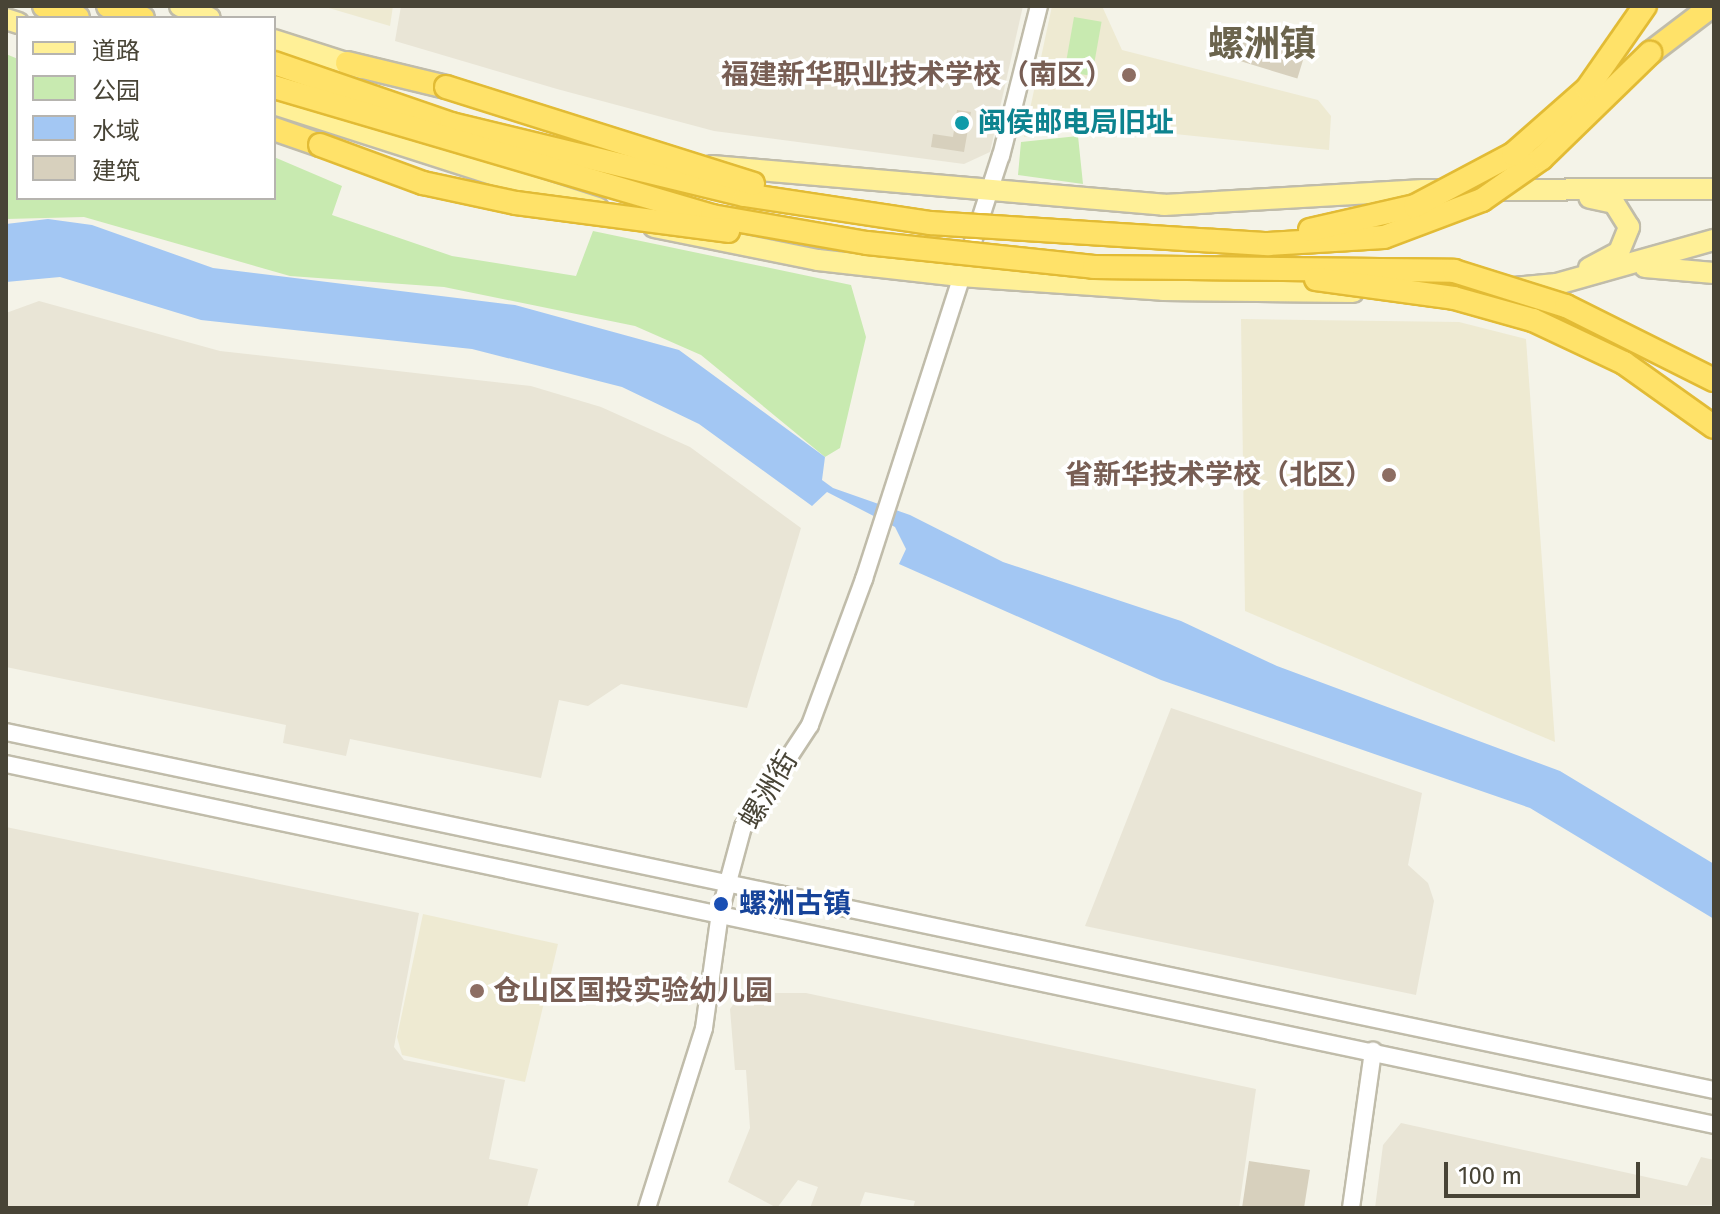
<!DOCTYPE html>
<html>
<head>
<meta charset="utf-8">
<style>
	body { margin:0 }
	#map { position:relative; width:1720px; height:1214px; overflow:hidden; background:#f4f3e8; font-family:"Fira Sans","Noto Sans SC",sans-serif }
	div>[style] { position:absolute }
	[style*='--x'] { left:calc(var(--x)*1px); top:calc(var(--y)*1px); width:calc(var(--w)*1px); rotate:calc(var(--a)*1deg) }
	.residential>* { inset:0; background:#e9e5d6 }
	.education>* { inset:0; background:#eeead2 }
	.green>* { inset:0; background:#c8eab0; transform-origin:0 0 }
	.water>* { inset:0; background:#a3c7f3 }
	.building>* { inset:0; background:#d7d0bd; transform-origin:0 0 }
	.roads { filter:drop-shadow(2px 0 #c0bcaa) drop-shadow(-2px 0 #c0bcaa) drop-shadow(0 2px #c0bcaa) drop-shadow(0 -2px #c0bcaa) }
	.minor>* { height:16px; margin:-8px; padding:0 8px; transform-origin:8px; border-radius:8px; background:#fff }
	.major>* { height:20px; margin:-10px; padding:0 10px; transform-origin:10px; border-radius:10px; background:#fff097 }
	.highway>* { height:22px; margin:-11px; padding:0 11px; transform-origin:11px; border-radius:11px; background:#ffe269 }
	.bridges { filter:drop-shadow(2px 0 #e2bb35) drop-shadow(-2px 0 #e2bb35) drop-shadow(0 2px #e2bb35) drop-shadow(0 -2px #e2bb35) }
	.highway-bridge>* { height:22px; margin:-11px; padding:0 11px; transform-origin:11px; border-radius:11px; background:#ffe269 }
	.dots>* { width:22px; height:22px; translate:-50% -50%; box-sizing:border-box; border:4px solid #fff; border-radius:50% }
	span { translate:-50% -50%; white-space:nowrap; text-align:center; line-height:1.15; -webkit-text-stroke:7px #fff; paint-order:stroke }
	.education-label { font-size:28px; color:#785e54; font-weight:700 }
	.right { translate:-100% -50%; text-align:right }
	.left { translate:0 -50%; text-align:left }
	.culture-label { font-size:28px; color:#0d838f; font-weight:700 }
	.street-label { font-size:28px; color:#484436 }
	.transit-label { font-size:28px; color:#164399; font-weight:700 }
	.district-label { font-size:36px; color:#6b644d; font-weight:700 }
	.frame { position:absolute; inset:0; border:8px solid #484436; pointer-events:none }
	.legend { position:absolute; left:16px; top:16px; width:260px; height:184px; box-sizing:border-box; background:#fff; border:2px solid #b6b4af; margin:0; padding:10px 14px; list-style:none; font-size:24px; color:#484436 }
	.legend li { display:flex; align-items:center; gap:16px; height:40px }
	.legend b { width:40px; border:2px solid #b6b4af }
	.scale { position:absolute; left:1444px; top:1162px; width:196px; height:36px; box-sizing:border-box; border:4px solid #484436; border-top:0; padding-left:10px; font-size:24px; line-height:28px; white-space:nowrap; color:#484436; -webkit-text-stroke:6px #fff; paint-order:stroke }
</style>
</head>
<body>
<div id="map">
	<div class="residential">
		<i style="clip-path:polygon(401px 6px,1023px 6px,990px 152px,964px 164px,714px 131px,557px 89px,395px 41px)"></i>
		<i style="clip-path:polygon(39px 301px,220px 351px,531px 386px,601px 407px,690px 447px,801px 528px,747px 708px,621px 684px,588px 706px,559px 700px,541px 778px,350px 739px,346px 756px,283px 743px,286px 725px,6px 667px,6px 313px)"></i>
		<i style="clip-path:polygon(1171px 708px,1422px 793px,1408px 865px,1428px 883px,1434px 901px,1416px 995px,1085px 926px)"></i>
		<i style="clip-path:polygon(6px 827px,419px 913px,394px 1047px,404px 1060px,505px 1080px,489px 1159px,538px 1169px,527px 1208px,6px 1208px)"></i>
		<i style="clip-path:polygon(774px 974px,775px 993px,806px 993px,1256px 1089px,1239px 1208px,913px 1208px,915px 1201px,865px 1192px,859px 1208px,810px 1208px,818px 1187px,798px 1180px,777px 1208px,728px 1182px,750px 1128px,746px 1070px,735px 1070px,730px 1009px,746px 986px)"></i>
		<i style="clip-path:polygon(1401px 1123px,1687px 1186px,1701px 1157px,1714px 1160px,1714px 1205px,1375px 1208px,1383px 1145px)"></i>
	</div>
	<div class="education">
		<i style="clip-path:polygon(322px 6px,393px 6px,390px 26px)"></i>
		<i style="clip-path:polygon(1052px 6px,1102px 6px,1122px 50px,1318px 100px,1331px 116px,1329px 150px,1097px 126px,1024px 137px)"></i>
		<i style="clip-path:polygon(1241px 319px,1459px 322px,1526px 339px,1555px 742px,1245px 611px)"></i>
		<i style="clip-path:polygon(423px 914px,558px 944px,525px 1082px,402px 1055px,397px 1037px)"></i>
	</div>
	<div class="green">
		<i style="left:1074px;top:17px;width:28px;height:55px;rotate:10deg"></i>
		<i style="clip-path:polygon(6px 54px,18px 59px,18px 198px,274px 198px,274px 157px,342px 186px,332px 215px,452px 256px,576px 276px,593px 231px,851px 285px,866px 337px,840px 448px,825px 457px,701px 355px,635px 326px,444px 287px,290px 276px,84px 217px,6px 219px)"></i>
		<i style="clip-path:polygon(1078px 136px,1083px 184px,1018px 175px,1021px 142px)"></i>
	</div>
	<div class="water">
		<i style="clip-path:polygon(48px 219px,92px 225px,213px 268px,515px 305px,679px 350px,825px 457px,822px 480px,833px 488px,910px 515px,1003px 562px,1181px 621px,1277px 666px,1560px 771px,1714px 864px,1714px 919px,1530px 808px,1161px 680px,899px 564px,906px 549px,895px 527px,827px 492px,812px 506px,699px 424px,622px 387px,472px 349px,201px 320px,60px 277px,6px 282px,6px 224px)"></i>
	</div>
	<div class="building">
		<i style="left:1215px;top:23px;width:95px;height:29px;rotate:17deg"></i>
		<i style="clip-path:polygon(957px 110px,971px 112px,964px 152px,931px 147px,933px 134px,953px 137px)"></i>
		<i style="clip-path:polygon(1249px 1161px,1310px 1170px,1304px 1208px,1242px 1208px)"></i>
	</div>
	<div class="roads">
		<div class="minor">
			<i style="--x:6;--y:732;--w:1745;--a:11.84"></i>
			<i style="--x:6;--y:764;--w:1746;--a:11.93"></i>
			<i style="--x:647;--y:1208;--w:189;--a:-72.4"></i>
			<i style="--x:704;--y:1028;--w:117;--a:-82.1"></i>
			<i style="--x:720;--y:912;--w:88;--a:-74.9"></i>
			<i style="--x:743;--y:827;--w:122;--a:-56.7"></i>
			<i style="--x:810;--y:725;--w:156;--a:-69.7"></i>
			<i style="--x:864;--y:579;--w:445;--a:-72.1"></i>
			<i style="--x:1001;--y:156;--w:155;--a:-75.8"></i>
			<i style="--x:1351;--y:1208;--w:159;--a:-82"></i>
		</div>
		<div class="major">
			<i style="--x:180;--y:6;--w:32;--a:22"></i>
			<i style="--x:6;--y:19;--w:13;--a:18"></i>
			<i style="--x:274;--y:40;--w:92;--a:17.7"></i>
			<i style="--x:274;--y:104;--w:340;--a:17.8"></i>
			<i style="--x:712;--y:166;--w:454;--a:4.9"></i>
			<i style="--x:1164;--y:205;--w:260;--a:-3.3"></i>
			<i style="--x:1424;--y:190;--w:290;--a:-0.2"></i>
			<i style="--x:654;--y:227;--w:167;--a:11.4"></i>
			<i style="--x:818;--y:260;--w:143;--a:6.4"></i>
			<i style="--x:960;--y:276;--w:203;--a:3.9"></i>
			<i style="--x:1163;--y:290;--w:190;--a:0.6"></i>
			<i style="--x:1645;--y:267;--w:69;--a:5"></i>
			<i style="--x:1589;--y:268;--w:34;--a:-28"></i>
			<i style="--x:1619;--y:252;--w:27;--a:-68"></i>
			<i style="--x:1629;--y:227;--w:28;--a:-122"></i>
			<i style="--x:1614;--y:203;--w:25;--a:-168"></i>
			<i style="--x:1449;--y:294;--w:108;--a:-5.3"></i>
			<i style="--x:1557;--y:284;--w:163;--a:-15.7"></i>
		</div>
		<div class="highway">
			<i style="--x:44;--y:6;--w:36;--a:19"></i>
			<i style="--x:108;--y:6;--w:37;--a:19"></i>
			<i style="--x:1650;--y:53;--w:78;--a:-37.2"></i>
			<i style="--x:347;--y:63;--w:102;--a:13.6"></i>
			<i style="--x:274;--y:129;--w:49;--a:19.2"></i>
		</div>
	</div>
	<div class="bridges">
		<div class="highway-bridge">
			<i style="--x:274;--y:63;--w:187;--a:19"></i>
			<i style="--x:451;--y:124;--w:302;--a:13.6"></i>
			<i style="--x:745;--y:195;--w:187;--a:8.6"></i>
			<i style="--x:930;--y:223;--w:339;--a:3.6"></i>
			<i style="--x:1268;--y:244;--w:116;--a:-3.5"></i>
			<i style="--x:1384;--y:237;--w:105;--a:-20.7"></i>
			<i style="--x:1482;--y:200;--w:73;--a:-35"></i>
			<i style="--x:1542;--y:158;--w:151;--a:-44.2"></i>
			<i style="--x:274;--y:87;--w:457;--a:16.4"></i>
			<i style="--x:712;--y:216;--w:157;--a:9.9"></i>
			<i style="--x:867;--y:243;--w:228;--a:6"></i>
			<i style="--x:1094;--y:267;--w:360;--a:0.6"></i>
			<i style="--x:1454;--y:271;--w:117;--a:17.4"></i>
			<i style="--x:1566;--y:306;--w:165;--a:26.6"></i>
			<i style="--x:446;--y:87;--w:322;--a:17.5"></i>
			<i style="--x:320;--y:145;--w:110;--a:20.3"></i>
			<i style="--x:423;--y:183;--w:95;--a:12.1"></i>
			<i style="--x:516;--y:203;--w:214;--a:7.5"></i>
			<i style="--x:1310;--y:230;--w:108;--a:-12.9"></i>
			<i style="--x:1415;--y:206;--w:111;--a:-28"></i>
			<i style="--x:1513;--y:154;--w:98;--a:-41.3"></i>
			<i style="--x:1587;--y:89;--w:101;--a:-55.1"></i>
			<i style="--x:1316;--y:279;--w:139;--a:7.8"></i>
			<i style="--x:1454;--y:298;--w:82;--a:15.6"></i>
			<i style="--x:1533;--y:320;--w:101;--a:25.3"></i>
			<i style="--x:1624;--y:363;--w:110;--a:35.4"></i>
		</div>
	</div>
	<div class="dots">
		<i style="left:1129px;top:75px;background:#8d6e63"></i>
		<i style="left:962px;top:123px;background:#0f9aa8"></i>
		<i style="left:1389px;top:475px;background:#8d6e63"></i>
		<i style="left:721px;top:904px;background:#1a4fb4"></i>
		<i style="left:477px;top:991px;background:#8d6e63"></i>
	</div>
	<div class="education-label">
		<span class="right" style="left:1113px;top:75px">福建新华职业技术学校（南区）</span>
		<span class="right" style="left:1373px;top:475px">省新华技术学校（北区）</span>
		<span class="left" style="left:493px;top:991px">仓山区国投实验幼儿园</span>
	</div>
	<div class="culture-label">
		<span class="left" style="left:978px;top:123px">闽侯邮电局旧址</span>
	</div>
	<div class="street-label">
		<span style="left:769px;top:790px;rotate:-59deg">螺洲街</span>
	</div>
	<div class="transit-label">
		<span class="left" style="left:739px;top:904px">螺洲古镇</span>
	</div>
	<div class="district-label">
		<span style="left:1262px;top:45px">螺洲镇</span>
	</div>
	<div class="frame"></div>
	<ul class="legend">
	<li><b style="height:10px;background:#fff097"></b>道路</li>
	<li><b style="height:22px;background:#c8eab0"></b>公园</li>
	<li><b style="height:22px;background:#a3c7f3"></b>水域</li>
	<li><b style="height:22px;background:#d7d0bd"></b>建筑</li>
	</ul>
	<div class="scale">100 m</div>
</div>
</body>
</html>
